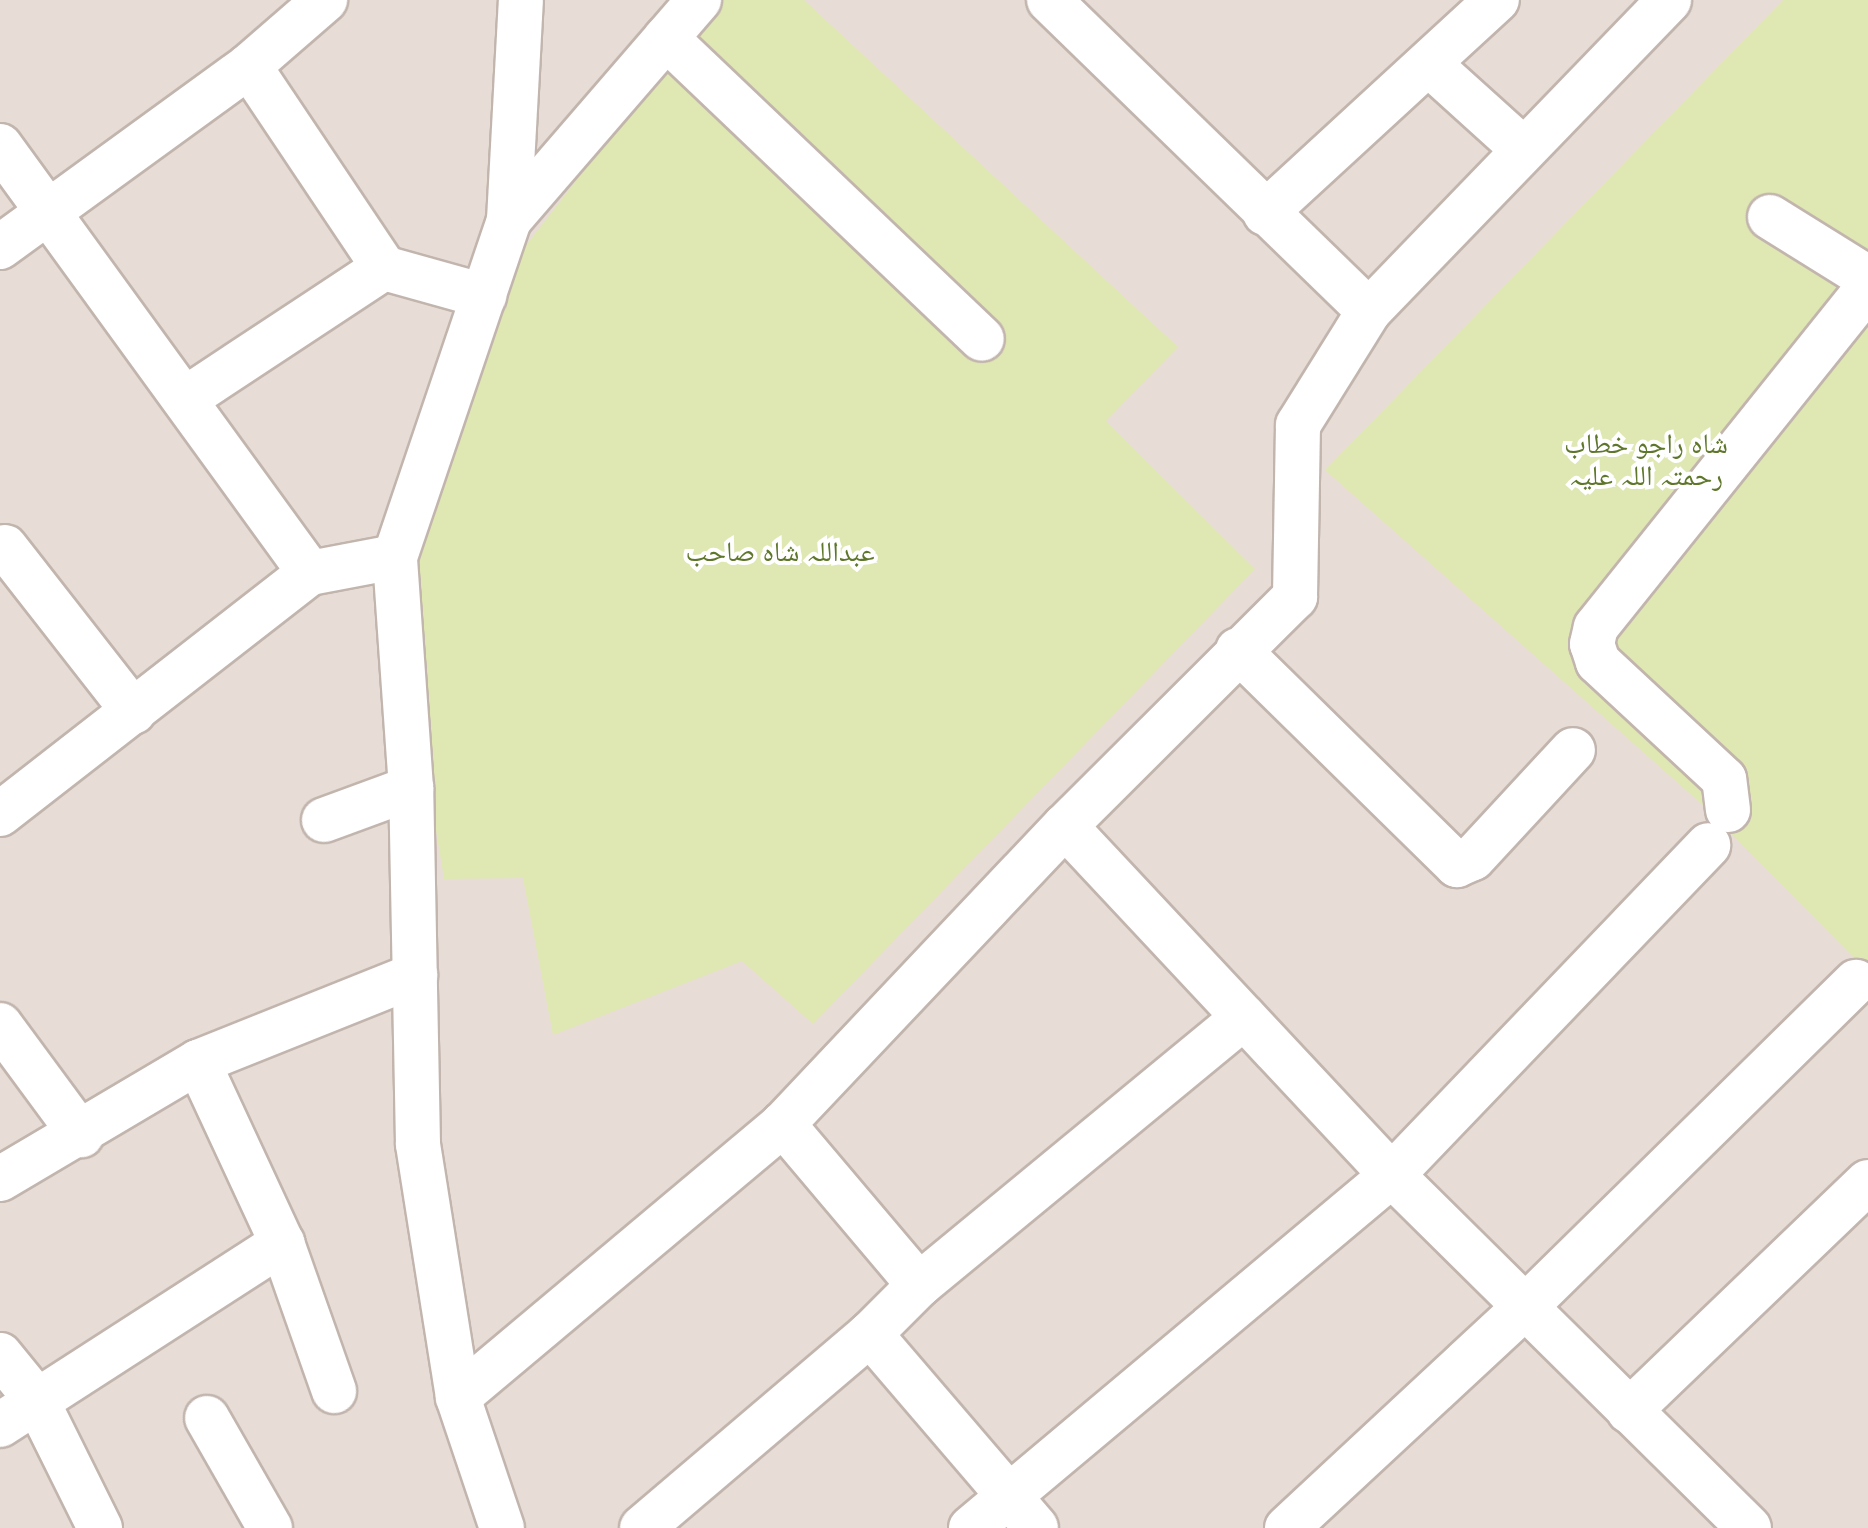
<!DOCTYPE html>
<html>
<head>
<meta charset="utf-8">
<style>
	body { margin:0 }
	#map { position:relative; width:1868px; height:1528px; overflow:hidden; background:#f3ede8; font-family:"Nunito Sans","Noto Naskh Arabic",sans-serif }
	div>[style] { position:absolute }
	[style*='--x'] { left:calc(var(--x)*1px); top:calc(var(--y)*1px); width:calc(var(--w)*1px); rotate:calc(var(--a)*1deg) }
	.residential>* { inset:0; background:#e7ddd6; transform-origin:0 0 }
	.green>* { inset:0; background:#dfe7b2 }
	.roads { filter:drop-shadow(2px 0 #c2b5ae) drop-shadow(-2px 0 #c2b5ae) drop-shadow(0 2px #c2b5ae) drop-shadow(0 -2px #c2b5ae) }
	.minor>* { height:44px; margin:-22px; padding:0 22px; transform-origin:22px; border-radius:22px; background:#fff }
	span { translate:-50% -50%; white-space:nowrap; text-align:center; line-height:1.15; -webkit-text-stroke:8px #fff; paint-order:stroke }
	.park-label { font-size:28px; color:#5f772b }
</style>
</head>
<body>
<div id="map">
	<div class="residential">
		<i style="left:0;top:0;width:1868px;height:1528px"></i>
	</div>
	<div class="green">
		<i style="clip-path:polygon(716px 0,804px 0,1178px 347px,1106px 421px,1255px 569px,813px 1024px,742px 961px,553px 1035px,523px 878px,444px 879px,406px 647px,405px 555px,510px 266px)"></i>
		<i style="clip-path:polygon(1783px 0,1868px 0,1868px 972px,1705px 807px,1325px 470px)"></i>
	</div>
	<div class="roads">
		<div class="minor">
			<i style="--x:1049;--y:0;--w:446;--a:44.2"></i>
			<i style="--x:666;--y:38;--w:436;--a:43.6"></i>
			<i style="--x:1430;--y:65;--w:124;--a:42.1"></i>
			<i style="--x:249;--y:66;--w:243;--a:56.2"></i>
			<i style="--x:0;--y:146;--w:528;--a:54.02"></i>
			<i style="--x:1265;--y:213;--w:315;--a:-42.6"></i>
			<i style="--x:1770;--y:217;--w:115;--a:31.9"></i>
			<i style="--x:509;--y:220;--w:220;--a:-86.9"></i>
			<i style="--x:0;--y:247;--w:308;--a:-36"></i>
			<i style="--x:249;--y:66;--w:101;--a:-41"></i>
			<i style="--x:185;--y:399;--w:238;--a:-33.4"></i>
			<i style="--x:384;--y:268;--w:104;--a:15.6"></i>
			<i style="--x:5;--y:547;--w:209;--a:52"></i>
			<i style="--x:1238;--y:650;--w:307;--a:44.5"></i>
			<i style="--x:1457;--y:865;--w:17;--a:-24"></i>
			<i style="--x:1473;--y:858;--w:147;--a:-47.2"></i>
			<i style="--x:1728;--y:810;--w:31;--a:-97"></i>
			<i style="--x:1724;--y:779;--w:172;--a:-137.1"></i>
			<i style="--x:1598;--y:662;--w:19;--a:-108"></i>
			<i style="--x:1592;--y:644;--w:17;--a:-77"></i>
			<i style="--x:1596;--y:627;--w:435;--a:-51.3"></i>
			<i style="--x:0;--y:814;--w:393;--a:-37.9"></i>
			<i style="--x:310;--y:573;--w:86;--a:-10.7"></i>
			<i style="--x:324;--y:820;--w:93;--a:-20.2"></i>
			<i style="--x:1065;--y:826;--w:325;--a:-44.9"></i>
			<i style="--x:1295;--y:597;--w:172;--a:-89"></i>
			<i style="--x:1298;--y:425;--w:134;--a:-58.1"></i>
			<i style="--x:1369;--y:311;--w:432;--a:-46"></i>
			<i style="--x:0;--y:1025;--w:137;--a:53.6"></i>
			<i style="--x:198;--y:1062;--w:200;--a:65.1"></i>
			<i style="--x:282;--y:1243;--w:157;--a:70.6"></i>
			<i style="--x:0;--y:1179;--w:230;--a:-30.6"></i>
			<i style="--x:198;--y:1062;--w:234;--a:-21.8"></i>
			<i style="--x:919;--y:1285;--w:421;--a:-39.5"></i>
			<i style="--x:870;--y:1334;--w:255;--a:49.4"></i>
			<i style="--x:0;--y:1355;--w:57;--a:50.7"></i>
			<i style="--x:36;--y:1399;--w:144;--a:63.6"></i>
			<i style="--x:458;--y:1397;--w:424;--a:-40"></i>
			<i style="--x:783;--y:1124;--w:410;--a:-46.6"></i>
			<i style="--x:1065;--y:826;--w:478;--a:46.9"></i>
			<i style="--x:1392;--y:1175;--w:502;--a:44.68"></i>
			<i style="--x:1629;--y:1411;--w:331;--a:-43.8"></i>
			<i style="--x:207;--y:1418;--w:127;--a:60.2"></i>
			<i style="--x:0;--y:1425;--w:336;--a:-32.8"></i>
			<i style="--x:502;--y:1528;--w:138;--a:-108.6"></i>
			<i style="--x:458;--y:1397;--w:256;--a:-99"></i>
			<i style="--x:418;--y:1144;--w:356;--a:-91.1"></i>
			<i style="--x:411;--y:788;--w:232;--a:-94"></i>
			<i style="--x:395;--y:557;--w:356;--a:-71.3"></i>
			<i style="--x:509;--y:220;--w:291;--a:-49.2"></i>
			<i style="--x:642;--y:1528;--w:299;--a:-40.4"></i>
			<i style="--x:870;--y:1334;--w:69;--a:-45"></i>
			<i style="--x:919;--y:1285;--w:211;--a:-130.2"></i>
			<i style="--x:971;--y:1528;--w:549;--a:-39.98"></i>
			<i style="--x:1392;--y:1175;--w:457;--a:-46.2"></i>
			<i style="--x:1287;--y:1528;--w:322;--a:-42.9"></i>
			<i style="--x:1523;--y:1309;--w:467;--a:-44.5"></i>
		</div>
	</div>
	<div class="park-label">
		<span style="left:1646px;top:460px">شاہ راجو خطاب<br>رحمتہ اللہ علیہ</span>
		<span style="left:780px;top:552px">عبداللہ شاہ صاحب</span>
	</div>
</div>
</body>
</html>
